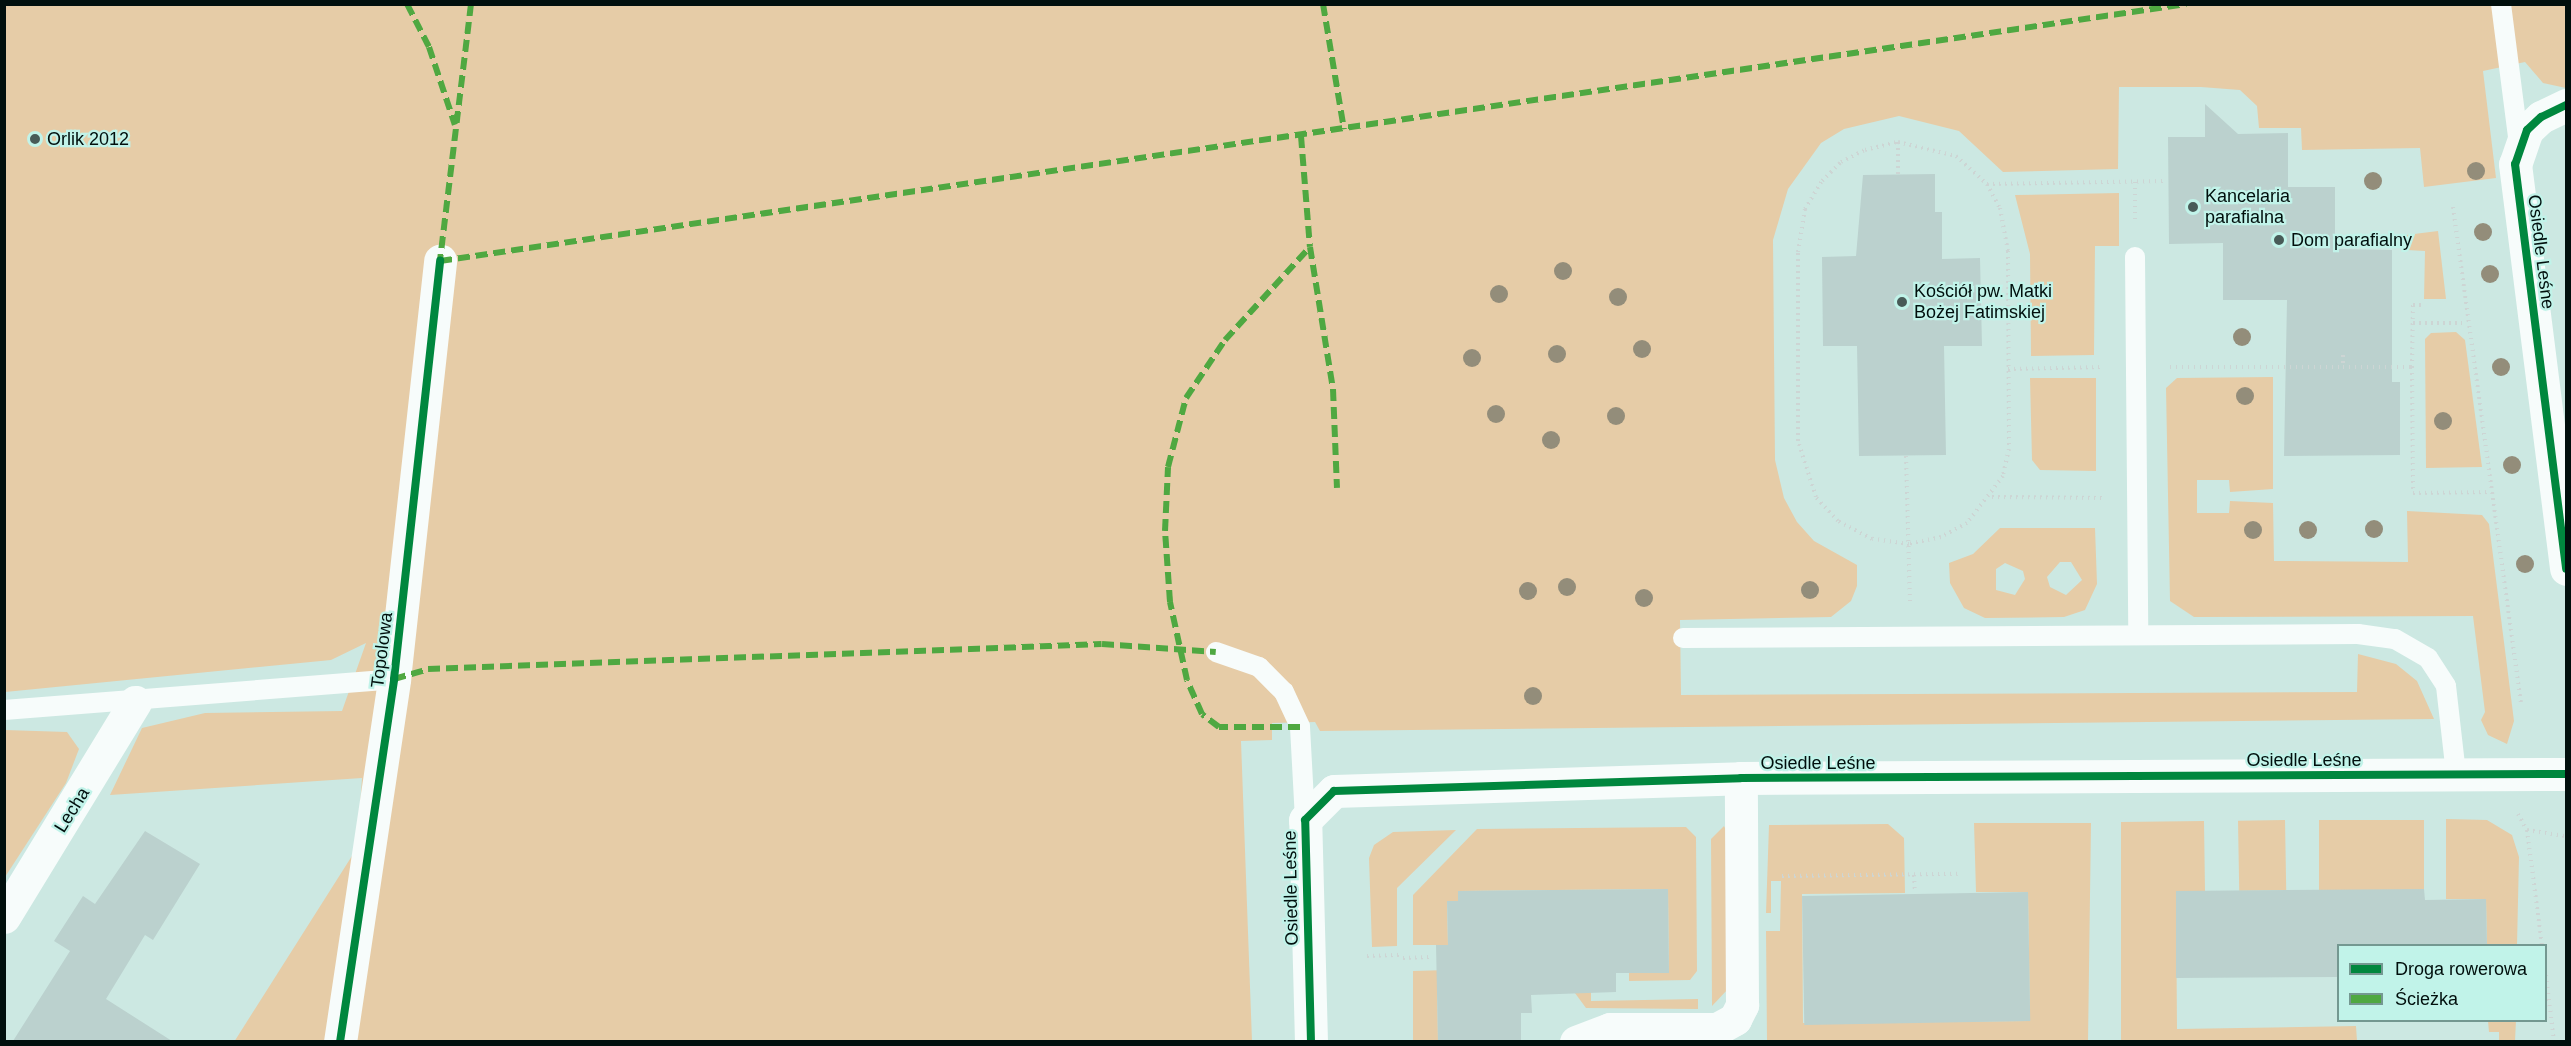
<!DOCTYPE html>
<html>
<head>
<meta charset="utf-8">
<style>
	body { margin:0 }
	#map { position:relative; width:2571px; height:1046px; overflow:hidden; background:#cce8e2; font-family:Arial,sans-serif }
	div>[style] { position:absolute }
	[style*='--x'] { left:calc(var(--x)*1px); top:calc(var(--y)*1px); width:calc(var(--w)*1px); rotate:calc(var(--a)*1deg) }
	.green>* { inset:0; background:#e6cca7; transform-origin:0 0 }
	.building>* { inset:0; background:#bbd1ce; transform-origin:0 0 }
	.path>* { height:4px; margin-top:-2px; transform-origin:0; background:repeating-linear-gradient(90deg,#cdd5d4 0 1.5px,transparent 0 6px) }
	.service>* { height:20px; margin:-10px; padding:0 10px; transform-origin:10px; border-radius:10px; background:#f7fcfb }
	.minor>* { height:33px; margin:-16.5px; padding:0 16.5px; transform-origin:16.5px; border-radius:16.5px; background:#f7fcfb }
	.quiet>* { height:6px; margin-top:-3px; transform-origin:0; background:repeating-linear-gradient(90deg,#4fa841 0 12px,transparent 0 18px) }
	.cycleway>* { height:8px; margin:-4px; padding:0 4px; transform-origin:4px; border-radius:4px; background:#00873e }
	.trees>* { width:18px; height:18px; margin:-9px; border-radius:50%; background:#938d7a }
	.dots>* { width:16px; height:16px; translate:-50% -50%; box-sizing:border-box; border:3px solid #c1f3e9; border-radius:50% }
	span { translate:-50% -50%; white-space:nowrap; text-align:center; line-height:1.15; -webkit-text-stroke:4.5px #c1f3e9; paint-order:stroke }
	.poi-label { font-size:18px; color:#010f0d }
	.left { translate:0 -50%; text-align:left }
	.street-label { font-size:18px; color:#010f0d }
	.frame { position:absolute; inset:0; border:6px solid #010f0d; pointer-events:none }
	.legend { position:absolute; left:2337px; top:944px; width:210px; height:78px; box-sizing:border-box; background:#c1f3e9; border:2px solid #749891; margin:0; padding:8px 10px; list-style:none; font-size:18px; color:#010f0d }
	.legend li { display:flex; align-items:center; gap:12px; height:30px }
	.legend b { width:30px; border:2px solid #749891 }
</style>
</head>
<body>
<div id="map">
	<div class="green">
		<i style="clip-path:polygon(2566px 4px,2566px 88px,2543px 83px,2525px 62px,2483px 71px,2496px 178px,2424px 187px,2420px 148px,2302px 150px,2301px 128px,2259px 128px,2257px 106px,2240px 90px,2201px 87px,2119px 87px,2118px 169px,2003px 172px,1959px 131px,1899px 116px,1844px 129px,1821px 143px,1788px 189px,1773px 240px,1775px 460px,1784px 498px,1797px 522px,1814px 541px,1857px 565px,1857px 586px,1851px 601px,1831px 617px,1680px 620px,1681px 695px,2357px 692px,2358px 654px,2396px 664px,2417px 681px,2434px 719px,1320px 731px,1315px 722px,1272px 723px,1272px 740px,1241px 741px,1252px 1041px,234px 1042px,357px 848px,362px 778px,110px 795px,142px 728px,205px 713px,342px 711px,366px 643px,331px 660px,5px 692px,4px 5px)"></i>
		<i style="clip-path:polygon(2119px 193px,2119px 246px,2095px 246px,2094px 355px,2031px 356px,2030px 254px,2015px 195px)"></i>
		<i style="clip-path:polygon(2438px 231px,2446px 299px,2424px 299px,2425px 251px,2407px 250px,2406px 235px)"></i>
		<i style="clip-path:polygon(2456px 332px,2465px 340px,2482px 467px,2426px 468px,2425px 339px,2431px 333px)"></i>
		<i style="clip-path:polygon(2273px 377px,2273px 489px,2230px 492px,2229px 480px,2197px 480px,2197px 513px,2229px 513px,2230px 501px,2273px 503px,2274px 561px,2408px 562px,2407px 511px,2482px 515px,2489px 524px,2514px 721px,2507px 744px,2488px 735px,2481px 720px,2485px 712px,2473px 616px,2194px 617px,2170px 601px,2166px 388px,2177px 378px)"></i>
		<i style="clip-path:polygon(2030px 378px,2096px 378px,2096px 471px,2040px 470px,2032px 460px)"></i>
		<i style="clip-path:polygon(evenodd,2000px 528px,2095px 528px,2097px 584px,2085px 610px,2064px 617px,1985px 618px,1964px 608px,1950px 583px,1949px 563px,1973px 554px,2000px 528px,2060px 562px,2071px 562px,2082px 580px,2066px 595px,2050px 587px,2047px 577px,2060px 562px,2000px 528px,2005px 563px,2023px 571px,2025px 579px,2015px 595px,1996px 590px,1996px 569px,2005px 563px)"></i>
		<i style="clip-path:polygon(5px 730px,67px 732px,79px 749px,66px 783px,5px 877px)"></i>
		<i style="clip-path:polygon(2446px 819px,2487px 820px,2512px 835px,2519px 857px,2517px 945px,2487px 945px,2486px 899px,2446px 899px)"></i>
		<i style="left:2285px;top:820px;width:70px;height:47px;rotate:89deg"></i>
		<i style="left:2319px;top:820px;width:105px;height:70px"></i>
		<i style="clip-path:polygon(2204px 821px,2205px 891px,2176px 892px,2177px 1029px,2356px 1026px,2357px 1041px,2121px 1041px,2121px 822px)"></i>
		<i style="clip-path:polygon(1974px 823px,2091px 823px,2088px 1042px,1767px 1041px,1766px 931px,1780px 931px,1781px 881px,1771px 881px,1771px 913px,1766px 913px,1769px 825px,1888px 824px,1904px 838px,1905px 893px,1802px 894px,1803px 1023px,2030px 1021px,2028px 892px,1976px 892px)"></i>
		<i style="clip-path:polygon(1724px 826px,1729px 836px,1729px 988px,1712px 1006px,1711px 839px)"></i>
		<i style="clip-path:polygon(1686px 827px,1696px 837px,1697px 971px,1690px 980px,1629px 981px,1629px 973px,1669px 973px,1668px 889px,1458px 891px,1458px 901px,1447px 902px,1448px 945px,1413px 945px,1413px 895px,1477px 829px)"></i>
		<i style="clip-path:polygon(1456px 830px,1397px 888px,1397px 946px,1372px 947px,1369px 858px,1374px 845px,1393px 832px)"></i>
		<i style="clip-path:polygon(1448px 970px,1437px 984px,1438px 1041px,1413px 1041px,1413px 971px)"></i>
		<i style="clip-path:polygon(1591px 974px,1591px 1001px,1698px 999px,1698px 1009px,1586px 1008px,1572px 989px)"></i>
		<i style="clip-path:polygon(2488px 1021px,2516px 1021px,2515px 1041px,2499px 1041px,2499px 1032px,2489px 1032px)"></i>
	</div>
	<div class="building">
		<i style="clip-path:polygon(2205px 104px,2238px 134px,2288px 133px,2288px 187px,2335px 187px,2335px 249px,2392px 250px,2392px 382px,2400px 382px,2400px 455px,2284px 456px,2287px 300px,2223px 300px,2223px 243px,2169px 244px,2168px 137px,2205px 137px)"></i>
		<i style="clip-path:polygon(1935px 174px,1935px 212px,1942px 212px,1942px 259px,1980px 258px,1982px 346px,1944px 346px,1946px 455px,1859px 456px,1857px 346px,1823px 346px,1822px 257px,1856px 256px,1863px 175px)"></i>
		<i style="clip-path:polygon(145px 831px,200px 864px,153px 940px,145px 935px,106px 999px,172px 1041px,13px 1041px,70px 951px,54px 941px,83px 896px,95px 904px)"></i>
		<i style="clip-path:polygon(1668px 889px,1669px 973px,1616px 973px,1616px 992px,1531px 995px,1532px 1013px,1521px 1013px,1521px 1041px,1438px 1041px,1436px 945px,1448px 945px,1447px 901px,1458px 901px,1458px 891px)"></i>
		<i style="clip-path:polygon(2424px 889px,2425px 900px,2486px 899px,2487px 945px,2338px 945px,2338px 977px,2176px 978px,2176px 891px)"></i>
		<i style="left:2028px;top:892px;width:129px;height:226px;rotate:89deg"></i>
	</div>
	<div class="path">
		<i style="--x:1898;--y:142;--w:60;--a:13.6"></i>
		<i style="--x:1956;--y:156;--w:42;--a:42.1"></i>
		<i style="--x:1987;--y:184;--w:27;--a:62"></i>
		<i style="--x:2000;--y:208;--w:44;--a:79.5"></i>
		<i style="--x:2008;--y:251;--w:198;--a:89.7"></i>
		<i style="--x:2009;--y:449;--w:28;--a:103"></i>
		<i style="--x:2003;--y:476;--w:59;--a:127.5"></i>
		<i style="--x:1967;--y:523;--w:30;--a:152"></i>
		<i style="--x:1941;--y:537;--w:33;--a:168"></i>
		<i style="--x:1909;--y:544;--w:37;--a:-172"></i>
		<i style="--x:1872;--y:539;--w:38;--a:-152"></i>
		<i style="--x:1838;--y:521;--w:33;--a:-133"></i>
		<i style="--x:1816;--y:497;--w:59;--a:-107.8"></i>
		<i style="--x:1798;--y:441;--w:189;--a:-90"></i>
		<i style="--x:1798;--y:252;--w:44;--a:-80.8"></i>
		<i style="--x:1805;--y:209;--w:33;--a:-59"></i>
		<i style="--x:1822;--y:181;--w:27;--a:-45"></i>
		<i style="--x:1841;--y:162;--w:27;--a:-27"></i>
		<i style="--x:1865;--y:150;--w:34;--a:-14"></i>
		<i style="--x:1898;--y:142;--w:33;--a:90"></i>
		<i style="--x:2135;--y:182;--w:41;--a:90"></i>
		<i style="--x:1987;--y:184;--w:176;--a:-1"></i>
		<i style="--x:2453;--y:207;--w:500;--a:82.2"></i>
		<i style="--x:2413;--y:323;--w:54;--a:0"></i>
		<i style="--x:2343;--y:355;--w:12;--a:90"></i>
		<i style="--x:2343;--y:367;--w:69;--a:0"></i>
		<i style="--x:2412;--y:367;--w:126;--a:89.5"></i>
		<i style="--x:2413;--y:493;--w:78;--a:-0.7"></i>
		<i style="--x:2170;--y:367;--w:173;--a:0"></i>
		<i style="--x:2412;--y:367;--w:62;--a:-89.1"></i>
		<i style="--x:2413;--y:305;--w:12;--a:0"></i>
		<i style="--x:2008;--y:369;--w:94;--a:-1.2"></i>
		<i style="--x:1906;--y:456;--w:146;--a:88.4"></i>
		<i style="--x:1992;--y:497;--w:111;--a:0.5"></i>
		<i style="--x:2518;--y:814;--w:18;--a:61"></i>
		<i style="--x:2527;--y:830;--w:117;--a:82.6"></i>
		<i style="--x:2527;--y:830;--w:39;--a:9"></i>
		<i style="--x:1914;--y:875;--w:18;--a:87"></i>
		<i style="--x:1782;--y:876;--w:176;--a:-0.7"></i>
		<i style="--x:1367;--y:956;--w:36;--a:-2"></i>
		<i style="--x:1403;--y:958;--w:26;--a:-2"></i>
		<i style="--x:2546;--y:975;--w:67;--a:83.2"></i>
	</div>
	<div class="service">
		<i style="--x:2501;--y:4;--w:142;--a:82.7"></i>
		<i style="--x:2135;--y:257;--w:378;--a:89.5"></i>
		<i style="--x:1683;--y:638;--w:675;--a:-0.34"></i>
		<i style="--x:2358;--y:634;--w:37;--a:8"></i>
		<i style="--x:2395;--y:639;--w:38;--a:30"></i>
		<i style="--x:2428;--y:658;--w:33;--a:57"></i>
		<i style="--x:2446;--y:686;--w:89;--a:83.5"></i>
		<i style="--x:1216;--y:652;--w:46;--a:19.2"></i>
		<i style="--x:1259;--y:667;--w:35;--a:45"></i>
		<i style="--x:1284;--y:692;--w:38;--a:65"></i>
		<i style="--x:1300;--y:727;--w:93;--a:86.9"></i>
		<i style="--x:4;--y:710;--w:391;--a:-4.5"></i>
	</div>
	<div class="minor">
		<i style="--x:2566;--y:105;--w:28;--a:154"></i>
		<i style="--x:2541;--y:117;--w:19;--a:137"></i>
		<i style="--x:2527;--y:130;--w:36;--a:109"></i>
		<i style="--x:2515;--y:164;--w:408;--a:82.8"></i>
		<i style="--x:4;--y:917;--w:252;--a:-58.6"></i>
		<i style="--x:340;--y:1042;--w:367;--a:-81.5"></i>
		<i style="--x:394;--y:679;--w:421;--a:-83.7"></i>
		<i style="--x:1311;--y:1042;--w:222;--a:-91.5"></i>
		<i style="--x:1305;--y:820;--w:41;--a:-45"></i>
		<i style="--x:1334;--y:791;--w:407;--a:-1.8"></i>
		<i style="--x:1741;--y:778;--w:825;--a:-0.28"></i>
		<i style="--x:1576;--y:1042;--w:36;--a:-21"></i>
		<i style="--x:1610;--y:1029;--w:107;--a:0"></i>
		<i style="--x:1717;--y:1029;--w:21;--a:-29"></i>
		<i style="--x:1735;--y:1019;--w:16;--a:-63"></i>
		<i style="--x:1742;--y:1005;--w:227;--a:-90.3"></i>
	</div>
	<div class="quiet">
		<i style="--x:407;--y:4;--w:48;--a:62.9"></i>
		<i style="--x:429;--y:47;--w:82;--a:71.6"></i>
		<i style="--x:471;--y:4;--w:259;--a:96.9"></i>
		<i style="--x:440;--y:261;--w:1765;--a:-8.37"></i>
		<i style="--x:1323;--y:4;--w:127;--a:80.5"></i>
		<i style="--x:1301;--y:136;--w:111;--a:85.4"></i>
		<i style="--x:1310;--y:247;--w:144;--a:80.8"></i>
		<i style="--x:1333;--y:389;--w:99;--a:87.7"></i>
		<i style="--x:394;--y:679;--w:35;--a:-16"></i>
		<i style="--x:428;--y:669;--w:674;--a:-2.12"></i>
		<i style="--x:1102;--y:644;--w:114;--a:4"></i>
		<i style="--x:1300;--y:727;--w:81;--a:180"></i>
		<i style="--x:1219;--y:727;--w:21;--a:-143"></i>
		<i style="--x:1202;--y:714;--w:37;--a:-114"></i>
		<i style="--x:1187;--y:680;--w:80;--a:-102.3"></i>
		<i style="--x:1170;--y:602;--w:71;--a:-94"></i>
		<i style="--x:1165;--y:531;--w:64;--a:-87.3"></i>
		<i style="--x:1168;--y:467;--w:71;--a:-75.4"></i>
		<i style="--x:1186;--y:398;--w:70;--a:-56.1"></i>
		<i style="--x:1225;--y:340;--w:126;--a:-47.6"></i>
	</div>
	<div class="cycleway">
		<i style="--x:2566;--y:105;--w:28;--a:154"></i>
		<i style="--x:2541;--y:117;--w:19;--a:137"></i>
		<i style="--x:2527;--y:130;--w:36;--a:109"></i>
		<i style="--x:2515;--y:164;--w:408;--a:82.8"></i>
		<i style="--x:340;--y:1042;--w:367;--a:-81.5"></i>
		<i style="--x:394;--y:679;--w:421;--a:-83.7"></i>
		<i style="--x:1311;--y:1042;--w:222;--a:-91.5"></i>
		<i style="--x:1305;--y:820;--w:41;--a:-45"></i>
		<i style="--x:1334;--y:791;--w:407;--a:-1.8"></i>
		<i style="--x:1741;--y:778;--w:825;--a:-0.28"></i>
	</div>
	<div class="trees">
		<i style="left:2476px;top:171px"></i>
		<i style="left:2373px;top:181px"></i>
		<i style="left:2483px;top:232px"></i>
		<i style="left:1563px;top:271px"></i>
		<i style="left:2490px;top:274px"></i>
		<i style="left:1499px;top:294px"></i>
		<i style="left:1618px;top:297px"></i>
		<i style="left:2242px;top:337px"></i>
		<i style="left:1642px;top:349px"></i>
		<i style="left:1557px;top:354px"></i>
		<i style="left:1472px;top:358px"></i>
		<i style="left:2501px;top:367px"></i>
		<i style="left:2245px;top:396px"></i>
		<i style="left:1496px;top:414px"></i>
		<i style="left:1616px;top:416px"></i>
		<i style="left:2443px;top:421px"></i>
		<i style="left:1551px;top:440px"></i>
		<i style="left:2512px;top:465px"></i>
		<i style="left:2374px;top:529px"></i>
		<i style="left:2253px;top:530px"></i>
		<i style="left:2308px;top:530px"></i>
		<i style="left:2525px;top:564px"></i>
		<i style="left:1567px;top:587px"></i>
		<i style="left:1810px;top:590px"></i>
		<i style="left:1528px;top:591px"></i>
		<i style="left:1644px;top:598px"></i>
		<i style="left:1533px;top:696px"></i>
	</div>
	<div class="dots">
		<i style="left:35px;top:139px;background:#485b58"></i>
		<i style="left:2193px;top:207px;background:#485b58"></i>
		<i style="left:2279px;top:240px;background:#485b58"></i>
		<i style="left:1902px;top:302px;background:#485b58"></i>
	</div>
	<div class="poi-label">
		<span class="left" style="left:47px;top:139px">Orlik 2012</span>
		<span class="left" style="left:2205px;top:207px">Kancelaria<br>parafialna</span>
		<span class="left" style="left:2291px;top:240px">Dom parafialny</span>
		<span class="left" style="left:1914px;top:302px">Kościół pw. Matki<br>Bożej Fatimskiej</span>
	</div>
	<div class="street-label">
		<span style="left:2541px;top:252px;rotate:83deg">Osiedle Leśne</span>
		<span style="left:382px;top:650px;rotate:-83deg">Topolowa</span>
		<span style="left:2304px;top:760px">Osiedle Leśne</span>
		<span style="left:1818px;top:763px">Osiedle Leśne</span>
		<span style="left:72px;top:810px;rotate:-58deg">Lecha</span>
		<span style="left:1291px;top:888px;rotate:-91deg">Osiedle Leśne</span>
	</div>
	<div class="frame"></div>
	<ul class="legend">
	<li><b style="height:8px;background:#00873e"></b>Droga rowerowa</li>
	<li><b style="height:8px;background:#4fa841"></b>Ścieżka</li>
	</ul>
</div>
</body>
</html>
